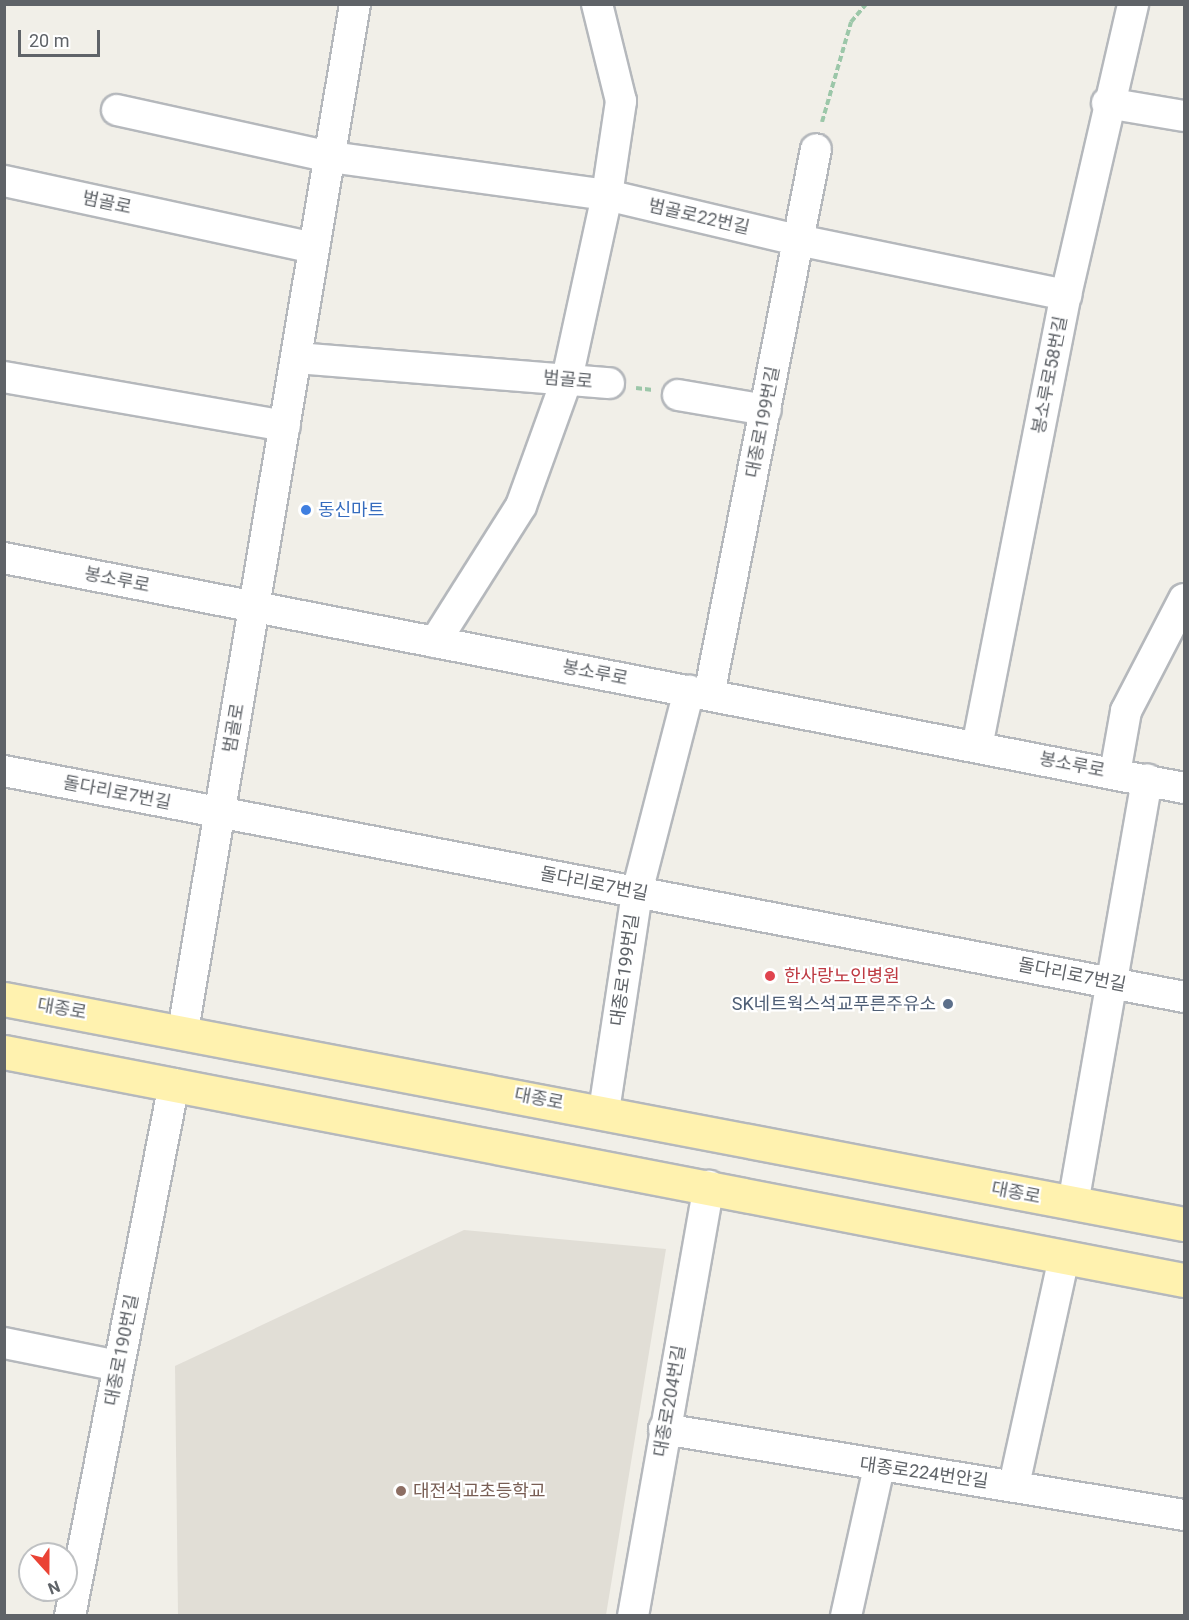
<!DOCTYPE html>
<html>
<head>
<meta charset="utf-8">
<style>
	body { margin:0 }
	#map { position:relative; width:1189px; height:1620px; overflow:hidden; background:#f1efe8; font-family:Roboto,"Noto Sans KR",sans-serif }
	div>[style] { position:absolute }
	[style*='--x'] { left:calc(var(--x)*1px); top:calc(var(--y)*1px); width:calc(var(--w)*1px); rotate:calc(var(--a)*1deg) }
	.education>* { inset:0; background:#e1ded6 }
	.path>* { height:4px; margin-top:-2px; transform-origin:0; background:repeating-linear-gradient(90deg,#9cc7a9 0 6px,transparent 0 9px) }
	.roads { filter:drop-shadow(2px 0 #b5b8bc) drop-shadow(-2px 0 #b5b8bc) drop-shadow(0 2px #b5b8bc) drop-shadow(0 -2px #b5b8bc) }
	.minor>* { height:30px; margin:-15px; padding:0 15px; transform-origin:15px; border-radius:15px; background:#fff }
	.primary>* { height:33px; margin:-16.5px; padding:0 16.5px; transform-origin:16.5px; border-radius:16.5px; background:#fff2af }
	.dots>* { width:16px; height:16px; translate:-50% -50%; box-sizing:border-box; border:3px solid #fff; border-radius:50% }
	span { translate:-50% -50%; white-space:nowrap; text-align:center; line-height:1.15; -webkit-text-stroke:4.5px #fff; paint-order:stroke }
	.street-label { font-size:18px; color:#5f6368 }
	.shop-label { font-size:18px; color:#366cbe }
	.left { translate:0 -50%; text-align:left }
	.health-label { font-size:18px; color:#be3a42 }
	.service-label { font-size:18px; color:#4e5e75 }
	.right { translate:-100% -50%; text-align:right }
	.education-label { font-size:18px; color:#785e54 }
	.frame { position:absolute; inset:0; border:6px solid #5f6368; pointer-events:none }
	.north { position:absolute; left:18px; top:1542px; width:60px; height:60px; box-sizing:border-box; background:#fff; border:2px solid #bfc1c3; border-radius:50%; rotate:159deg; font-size:16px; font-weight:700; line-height:24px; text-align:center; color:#5f6368 }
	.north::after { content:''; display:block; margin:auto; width:21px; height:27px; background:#ea4335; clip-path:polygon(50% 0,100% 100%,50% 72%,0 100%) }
	.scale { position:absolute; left:18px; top:30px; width:82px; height:27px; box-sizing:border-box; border:3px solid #5f6368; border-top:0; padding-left:8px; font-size:18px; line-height:21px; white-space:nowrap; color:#5f6368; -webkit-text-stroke:4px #fff; paint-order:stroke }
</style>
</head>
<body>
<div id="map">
	<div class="education">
		<i style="clip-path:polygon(464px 1230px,666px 1249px,606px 1615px,178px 1615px,175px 1366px)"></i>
	</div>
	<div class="path">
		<i style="--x:822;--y:122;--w:104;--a:-73.8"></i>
		<i style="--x:851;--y:22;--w:23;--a:-50"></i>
		<i style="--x:636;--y:388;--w:17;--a:7"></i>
	</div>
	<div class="roads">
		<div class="minor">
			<i style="--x:1107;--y:103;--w:78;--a:9.6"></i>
			<i style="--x:117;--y:110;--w:218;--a:12.4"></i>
			<i style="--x:330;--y:157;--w:280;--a:7.8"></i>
			<i style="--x:607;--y:195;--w:196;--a:13.3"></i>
			<i style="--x:798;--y:240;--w:274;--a:11.6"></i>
			<i style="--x:4;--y:181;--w:317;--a:12.2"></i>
			<i style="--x:296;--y:358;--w:314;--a:4.6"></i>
			<i style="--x:4;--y:377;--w:285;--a:9.9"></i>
			<i style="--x:678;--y:395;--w:89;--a:9.7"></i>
			<i style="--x:4;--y:558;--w:1202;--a:11.03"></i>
			<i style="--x:435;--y:642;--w:161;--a:-57.7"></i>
			<i style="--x:521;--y:506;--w:135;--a:-70.1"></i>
			<i style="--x:567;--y:379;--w:188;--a:-77.7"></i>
			<i style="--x:607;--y:195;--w:95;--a:-81.5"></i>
			<i style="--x:621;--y:101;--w:100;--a:-103.9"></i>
			<i style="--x:709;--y:695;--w:556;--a:-78.91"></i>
			<i style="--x:977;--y:747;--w:461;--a:-78.9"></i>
			<i style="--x:1066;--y:295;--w:299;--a:-77"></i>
			<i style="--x:4;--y:771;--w:1201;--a:10.84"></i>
			<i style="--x:1115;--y:773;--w:63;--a:-79.9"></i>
			<i style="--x:1126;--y:711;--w:126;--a:-62.6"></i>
			<i style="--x:183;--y:1031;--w:1041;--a:-80.49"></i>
			<i style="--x:604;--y:1111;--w:221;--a:-81.4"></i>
			<i style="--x:637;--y:892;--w:208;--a:-75.5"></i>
			<i style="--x:1073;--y:1204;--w:431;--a:-80.1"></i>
			<i style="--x:4;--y:1343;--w:116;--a:11.4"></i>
			<i style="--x:664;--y:1429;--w:527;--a:9.39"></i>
			<i style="--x:1014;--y:1485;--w:232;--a:-77.6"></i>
			<i style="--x:70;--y:1616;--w:542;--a:-78.94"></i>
			<i style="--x:633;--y:1616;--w:437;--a:-80"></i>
			<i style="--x:846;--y:1616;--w:153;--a:-77.5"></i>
		</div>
		<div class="primary">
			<i style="--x:4;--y:999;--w:1201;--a:10.8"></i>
			<i style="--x:4;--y:1052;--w:1202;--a:10.94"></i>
		</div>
	</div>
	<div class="dots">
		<i style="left:306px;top:510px;background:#3f7fe0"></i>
		<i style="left:770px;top:976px;background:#e0444e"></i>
		<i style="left:948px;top:1004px;background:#5c6f8a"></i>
		<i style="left:401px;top:1491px;background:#8d6e63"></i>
	</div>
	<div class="street-label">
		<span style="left:107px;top:203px;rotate:12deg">범골로</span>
		<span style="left:699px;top:217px;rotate:13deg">범골로22번길</span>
		<span style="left:1050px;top:375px;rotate:-79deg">봉소루로58번길</span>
		<span style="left:568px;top:380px;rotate:5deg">범골로</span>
		<span style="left:763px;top:422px;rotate:-79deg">대종로199번길</span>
		<span style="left:117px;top:580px;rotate:11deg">봉소루로</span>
		<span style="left:595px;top:673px;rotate:11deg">봉소루로</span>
		<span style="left:234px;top:728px;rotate:-80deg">범골로</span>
		<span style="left:1072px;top:765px;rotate:11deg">봉소루로</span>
		<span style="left:117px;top:793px;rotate:11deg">돌다리로7번길</span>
		<span style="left:594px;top:884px;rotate:11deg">돌다리로7번길</span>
		<span style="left:625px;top:970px;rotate:-82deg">대종로199번길</span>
		<span style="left:1072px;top:975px;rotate:11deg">돌다리로7번길</span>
		<span style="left:62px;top:1009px;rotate:10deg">대종로</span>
		<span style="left:539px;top:1099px;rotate:11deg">대종로</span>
		<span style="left:1016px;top:1193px;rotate:11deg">대종로</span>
		<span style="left:122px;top:1350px;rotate:-79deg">대종로190번길</span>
		<span style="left:670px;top:1401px;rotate:-80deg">대종로204번길</span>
		<span style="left:924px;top:1473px;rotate:8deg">대종로224번안길</span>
	</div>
	<div class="shop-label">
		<span class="left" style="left:318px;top:510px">동신마트</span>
	</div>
	<div class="health-label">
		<span class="left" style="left:784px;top:976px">한사랑노인병원</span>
	</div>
	<div class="service-label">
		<span class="right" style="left:936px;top:1004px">SK네트웍스석교푸른주유소</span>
	</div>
	<div class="education-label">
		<span class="left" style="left:413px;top:1491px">대전석교초등학교</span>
	</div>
	<div class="frame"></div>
	<div class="north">N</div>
	<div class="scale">20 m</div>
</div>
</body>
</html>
